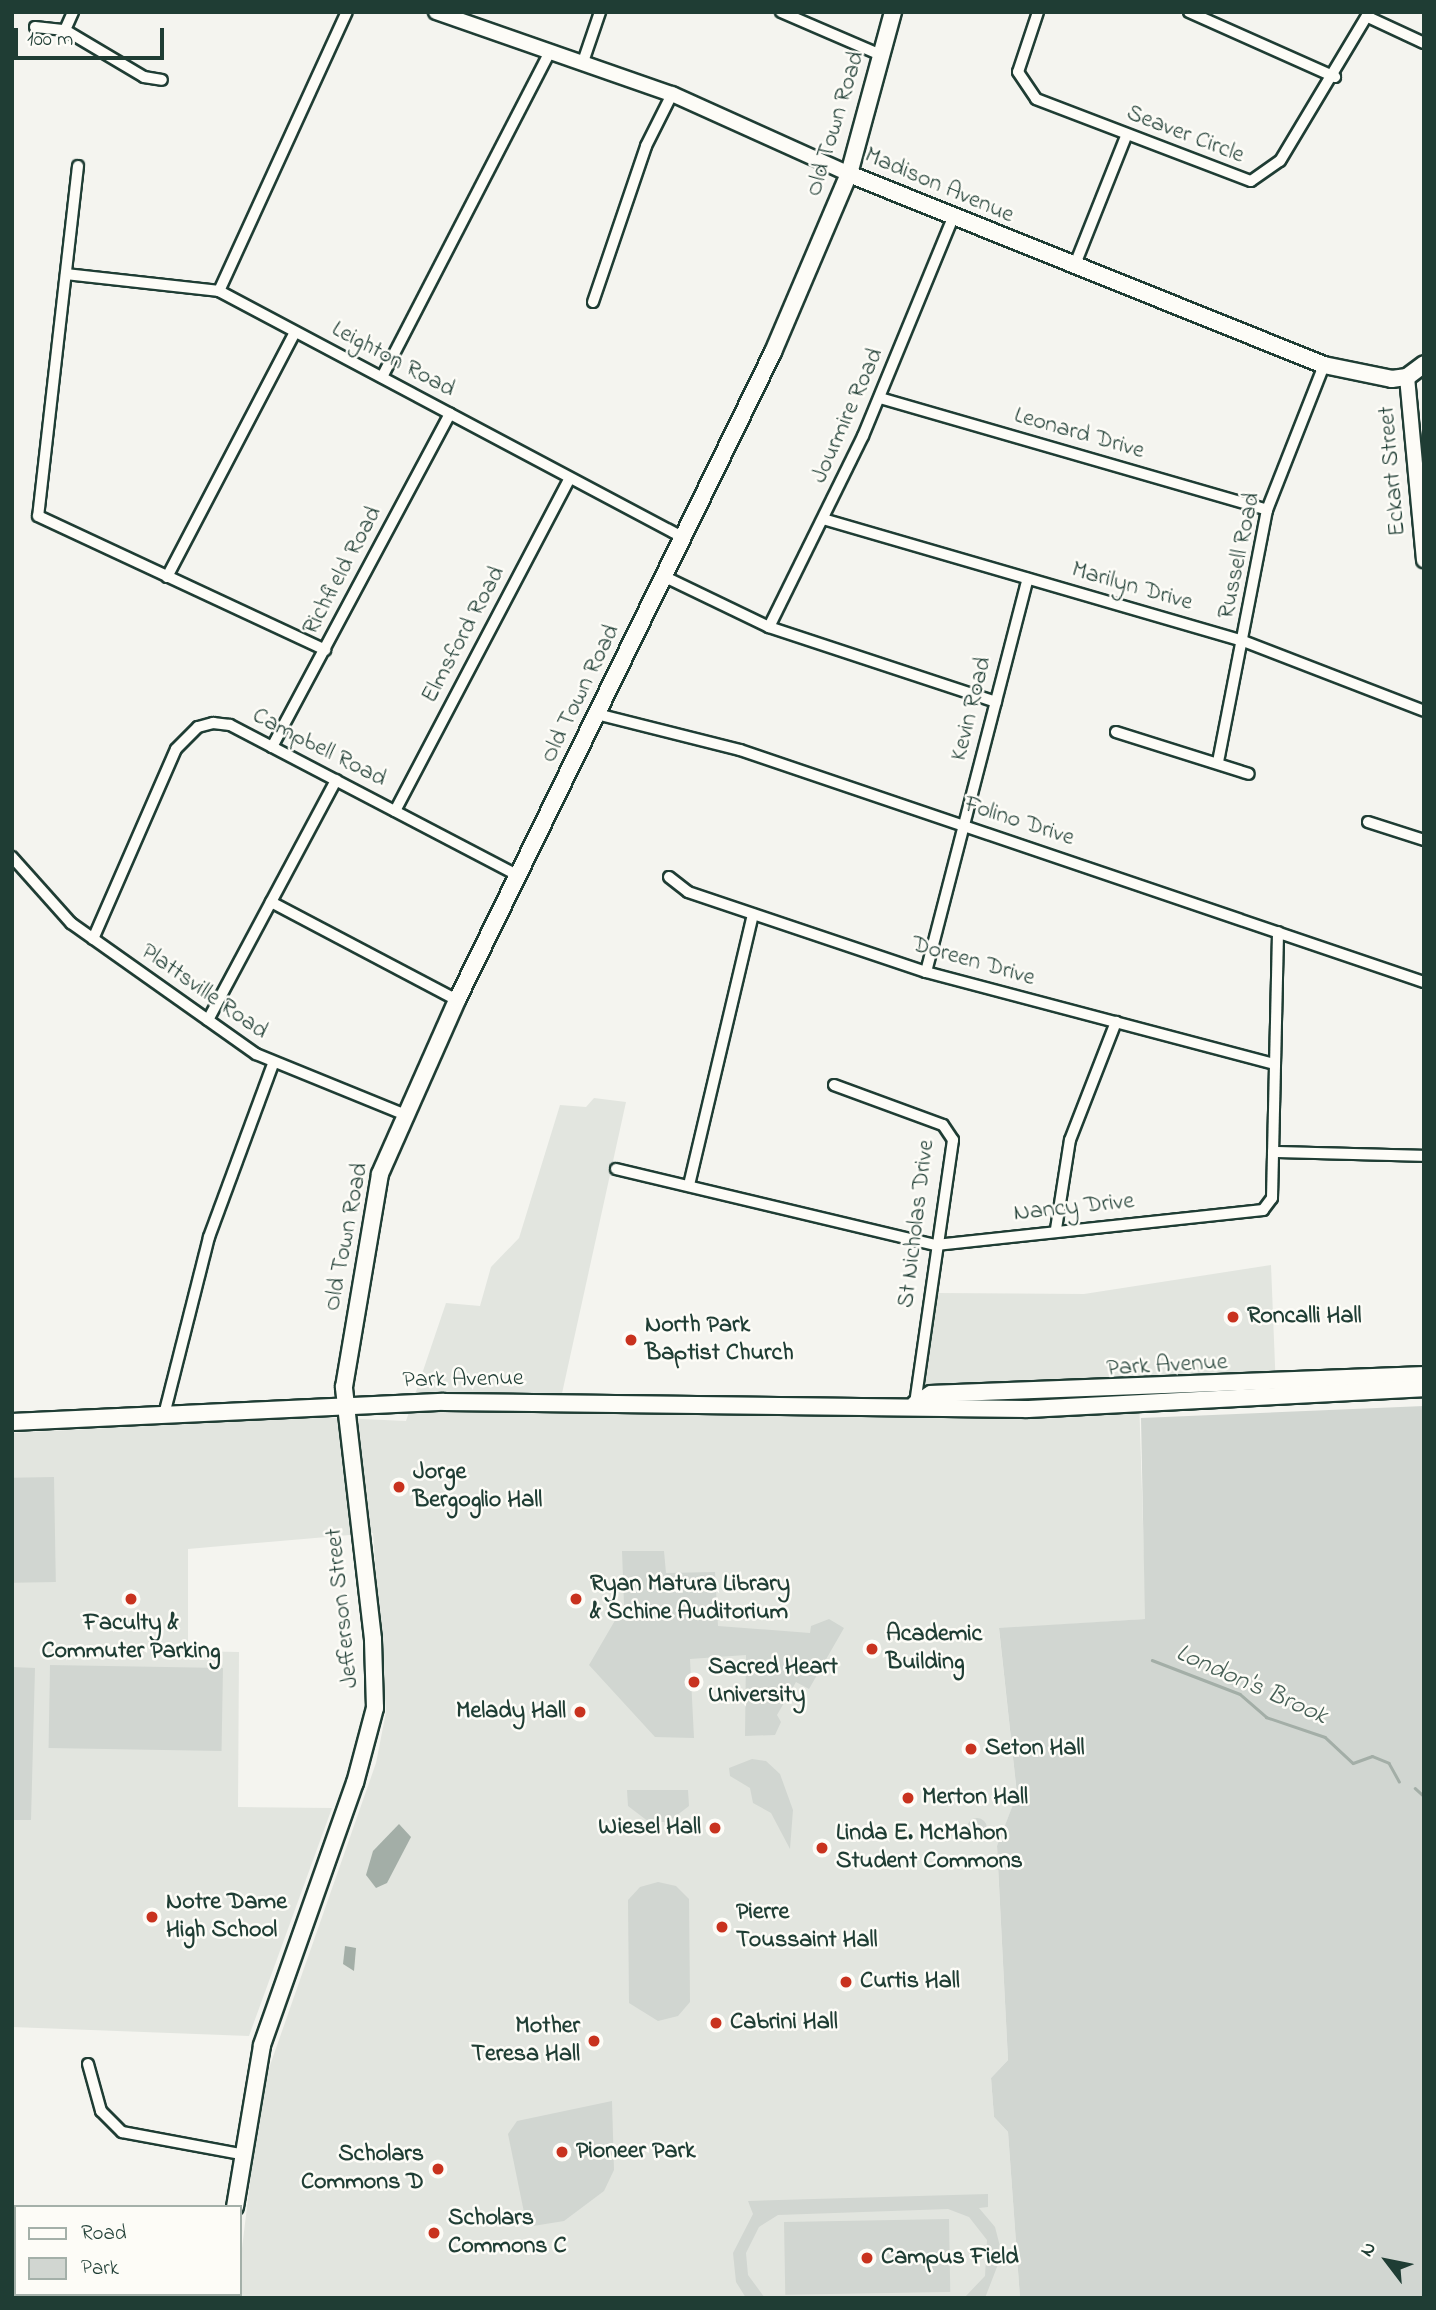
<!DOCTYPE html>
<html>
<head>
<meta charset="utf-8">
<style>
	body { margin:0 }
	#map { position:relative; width:1436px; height:2310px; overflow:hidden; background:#f4f4ef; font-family:"Indie Flower",sans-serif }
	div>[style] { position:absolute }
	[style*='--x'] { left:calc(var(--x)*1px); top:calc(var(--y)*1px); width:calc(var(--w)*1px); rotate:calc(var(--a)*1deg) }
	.built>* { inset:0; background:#e2e5df }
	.green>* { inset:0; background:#d1d6d1; transform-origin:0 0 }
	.round { border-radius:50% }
	.water>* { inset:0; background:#a3aea7 }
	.stream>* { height:2.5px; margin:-1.25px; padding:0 1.25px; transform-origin:1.25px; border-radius:1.25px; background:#a3aea7 }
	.roads { filter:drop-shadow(2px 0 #1f3d34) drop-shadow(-2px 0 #1f3d34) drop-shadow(0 2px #1f3d34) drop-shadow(0 -2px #1f3d34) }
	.minor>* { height:10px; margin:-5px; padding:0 5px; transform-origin:5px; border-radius:5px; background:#fdfcf7 }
	.tertiary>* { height:14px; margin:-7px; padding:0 7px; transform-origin:7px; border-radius:7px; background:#fdfcf7 }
	.secondary>* { height:16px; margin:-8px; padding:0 8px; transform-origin:8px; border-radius:8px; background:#fdfcf7 }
	.dots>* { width:19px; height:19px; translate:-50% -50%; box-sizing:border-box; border:4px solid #fdfcf7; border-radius:50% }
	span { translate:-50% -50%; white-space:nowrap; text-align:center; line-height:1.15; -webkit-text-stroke:5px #fdfcf7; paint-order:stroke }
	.street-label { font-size:24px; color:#1f3d34 }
	.poi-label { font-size:24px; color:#1f3d34; font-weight:700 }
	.left { translate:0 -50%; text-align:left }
	.right { translate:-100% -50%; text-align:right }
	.water-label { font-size:26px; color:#475f56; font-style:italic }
	.frame { position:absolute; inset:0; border:14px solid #1f3d34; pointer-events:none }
	.legend { position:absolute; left:14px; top:2205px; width:228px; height:91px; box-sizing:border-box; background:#fdfcf7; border:2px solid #a4b0a9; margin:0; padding:9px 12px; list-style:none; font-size:21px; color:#1f3d34 }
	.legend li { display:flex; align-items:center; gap:14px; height:35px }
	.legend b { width:35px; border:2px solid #a4b0a9 }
	.north { position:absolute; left:1352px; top:2226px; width:70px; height:70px; -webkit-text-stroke:5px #fdfcf7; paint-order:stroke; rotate:302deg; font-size:19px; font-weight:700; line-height:28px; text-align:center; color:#1f3d34 }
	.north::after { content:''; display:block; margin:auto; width:24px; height:32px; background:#1f3d34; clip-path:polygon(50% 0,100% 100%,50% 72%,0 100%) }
	.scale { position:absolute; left:14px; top:28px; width:150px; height:32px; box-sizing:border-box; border:4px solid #1f3d34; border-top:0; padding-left:9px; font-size:21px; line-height:24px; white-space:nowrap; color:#1f3d34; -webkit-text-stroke:5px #fdfcf7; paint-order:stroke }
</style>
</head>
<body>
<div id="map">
	<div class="built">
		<i style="clip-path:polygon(594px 1098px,626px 1102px,561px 1398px,922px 1402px,937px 1293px,1084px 1294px,1271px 1265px,1276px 1390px,1139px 1397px,1146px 1619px,999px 1629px,1017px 1794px,997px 1847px,1008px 2060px,991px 2078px,994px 2117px,1008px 2132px,1020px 2298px,236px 2298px,261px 2091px,376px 1763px,386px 1712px,373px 1533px,188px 1549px,188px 1651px,239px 1652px,238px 1807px,332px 1808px,249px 2036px,12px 2027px,12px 1433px,318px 1417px,406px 1421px,446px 1303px,480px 1306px,491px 1267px,519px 1238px,560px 1105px,586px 1107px)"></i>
	</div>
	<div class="green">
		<i style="clip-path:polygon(1424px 1406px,1424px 2298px,1020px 2298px,1008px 2132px,994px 2117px,991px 2078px,1008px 2060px,997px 1846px,1017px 1794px,999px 1628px,1145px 1619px,1141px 1418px)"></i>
		<i style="left:54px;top:1477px;width:105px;height:42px;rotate:89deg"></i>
		<i style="clip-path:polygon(622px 1551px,664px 1551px,666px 1573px,715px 1572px,718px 1626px,810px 1633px,811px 1626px,829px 1619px,844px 1628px,809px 1689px,796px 1682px,777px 1715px,781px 1722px,775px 1735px,745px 1736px,746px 1655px,690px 1659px,694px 1738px,655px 1737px,589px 1665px,624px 1605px)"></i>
		<i style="left:50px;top:1665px;width:173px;height:83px;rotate:1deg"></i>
		<i style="clip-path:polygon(12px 1667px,35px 1668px,31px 1820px,12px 1820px)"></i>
		<i style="clip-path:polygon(752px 1759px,766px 1761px,780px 1774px,793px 1810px,790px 1849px,771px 1813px,753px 1803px,750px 1788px,730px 1776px,729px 1768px)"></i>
		<i style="clip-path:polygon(627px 1790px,688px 1790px,689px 1806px,668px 1822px,649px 1822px,628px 1806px)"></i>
		<i class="round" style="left:967px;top:1818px;width:20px;height:20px"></i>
		<i style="clip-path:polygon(658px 1882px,676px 1886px,689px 1899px,690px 2002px,678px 2016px,658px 2021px,629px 2003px,628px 1900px,640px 1887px)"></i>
		<i style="clip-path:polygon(612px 2101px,614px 2170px,604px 2191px,564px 2221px,527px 2227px,508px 2134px,517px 2121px)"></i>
		<i style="clip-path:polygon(988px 2194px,988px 2207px,979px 2208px,995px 2227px,1002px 2254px,985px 2298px,964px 2298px,985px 2276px,987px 2240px,969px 2217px,948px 2209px,778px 2215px,759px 2227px,746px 2253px,748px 2275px,765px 2298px,746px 2298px,736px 2282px,733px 2253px,753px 2214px,748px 2201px)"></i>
		<i style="left:949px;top:2219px;width:73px;height:165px;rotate:89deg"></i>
	</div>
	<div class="water">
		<i style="clip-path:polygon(399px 1824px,411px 1837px,387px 1883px,376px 1888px,366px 1875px,373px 1851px)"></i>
		<i style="clip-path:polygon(345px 1946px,356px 1948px,354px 1971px,343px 1964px)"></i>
	</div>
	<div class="stream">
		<i style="--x:1152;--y:1660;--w:94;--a:21.1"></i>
		<i style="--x:1240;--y:1694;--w:35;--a:41"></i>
		<i style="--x:1266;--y:1717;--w:62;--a:18.7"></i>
		<i style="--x:1325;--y:1737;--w:38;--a:43"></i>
		<i style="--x:1353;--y:1763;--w:20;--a:-20"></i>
		<i style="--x:1372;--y:1756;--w:18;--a:22"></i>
		<i style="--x:1389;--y:1763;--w:21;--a:61"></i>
		<i style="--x:1415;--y:1788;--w:12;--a:42"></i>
	</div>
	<div class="roads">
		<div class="minor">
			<i style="--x:781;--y:12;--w:109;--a:23.3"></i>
			<i style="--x:1038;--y:12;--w:63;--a:108.4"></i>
			<i style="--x:1018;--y:72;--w:32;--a:56"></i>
			<i style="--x:1036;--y:99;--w:230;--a:20.9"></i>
			<i style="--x:1251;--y:181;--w:35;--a:-35"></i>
			<i style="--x:1280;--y:161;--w:174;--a:-59.1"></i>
			<i style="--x:1189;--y:12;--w:160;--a:24"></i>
			<i style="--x:1368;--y:17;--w:62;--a:24.9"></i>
			<i style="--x:35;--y:27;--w:30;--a:6"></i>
			<i style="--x:65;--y:30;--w:92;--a:30.7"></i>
			<i style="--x:144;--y:77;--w:18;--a:9"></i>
			<i style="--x:65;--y:30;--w:20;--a:-66"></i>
			<i style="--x:583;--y:62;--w:53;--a:-71.2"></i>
			<i style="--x:78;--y:166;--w:352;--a:96.5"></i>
			<i style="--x:38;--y:516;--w:317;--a:25"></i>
			<i style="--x:1074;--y:267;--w:141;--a:-68.3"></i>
			<i style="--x:66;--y:274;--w:154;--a:6.3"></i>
			<i style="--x:219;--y:291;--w:527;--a:27.98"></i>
			<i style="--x:219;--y:291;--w:307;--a:-65.4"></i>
			<i style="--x:593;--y:302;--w:165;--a:-71.2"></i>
			<i style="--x:646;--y:146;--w:58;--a:-63.4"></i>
			<i style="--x:382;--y:377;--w:367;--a:-62.7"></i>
			<i style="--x:880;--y:398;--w:403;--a:16.1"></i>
			<i style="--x:823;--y:519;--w:437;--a:16.2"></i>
			<i style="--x:1243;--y:641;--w:194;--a:21.1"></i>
			<i style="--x:167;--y:577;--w:276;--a:-62.4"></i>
			<i style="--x:665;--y:577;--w:115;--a:25.7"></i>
			<i style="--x:769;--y:627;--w:239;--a:18.3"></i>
			<i style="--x:769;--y:627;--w:213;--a:-63.8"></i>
			<i style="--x:863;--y:436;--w:236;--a:-67.6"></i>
			<i style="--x:597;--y:714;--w:147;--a:14.1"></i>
			<i style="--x:740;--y:750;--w:722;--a:18.74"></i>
			<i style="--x:1116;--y:732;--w:139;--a:17.5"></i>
			<i style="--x:272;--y:747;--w:378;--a:-61.9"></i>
			<i style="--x:1218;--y:762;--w:257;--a:-79"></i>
			<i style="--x:1267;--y:510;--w:156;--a:-68.5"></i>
			<i style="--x:395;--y:811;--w:376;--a:-62.3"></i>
			<i style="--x:1368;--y:822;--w:59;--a:17.8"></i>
			<i style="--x:12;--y:857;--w:89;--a:48.2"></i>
			<i style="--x:71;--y:923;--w:227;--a:35.3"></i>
			<i style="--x:256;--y:1054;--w:159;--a:22.2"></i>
			<i style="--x:669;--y:877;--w:24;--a:38"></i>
			<i style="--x:688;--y:892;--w:251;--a:18.6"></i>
			<i style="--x:926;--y:972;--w:360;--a:14.8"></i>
			<i style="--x:271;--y:902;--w:210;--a:27.8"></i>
			<i style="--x:93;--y:939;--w:207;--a:-66.4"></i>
			<i style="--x:176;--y:749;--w:31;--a:-45"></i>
			<i style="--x:198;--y:727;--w:16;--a:-15"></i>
			<i style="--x:213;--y:723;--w:17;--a:7"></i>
			<i style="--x:230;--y:725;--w:324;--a:27.6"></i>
			<i style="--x:926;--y:972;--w:406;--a:-75.5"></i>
			<i style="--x:208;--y:1020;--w:272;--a:-61.9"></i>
			<i style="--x:834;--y:1085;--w:116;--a:20.2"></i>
			<i style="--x:943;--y:1125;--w:18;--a:56"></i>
			<i style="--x:953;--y:1140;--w:267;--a:98.2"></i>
			<i style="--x:1273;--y:1152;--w:151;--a:1.5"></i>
			<i style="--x:616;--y:1169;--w:329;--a:13.4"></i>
			<i style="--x:936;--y:1245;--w:329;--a:-6.1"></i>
			<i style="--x:1263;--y:1210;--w:15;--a:-53"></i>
			<i style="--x:1272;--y:1198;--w:266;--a:-88.7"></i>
			<i style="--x:689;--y:1185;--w:278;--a:-76.7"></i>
			<i style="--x:1056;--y:1229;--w:90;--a:-81.1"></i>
			<i style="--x:1070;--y:1140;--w:127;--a:-68.7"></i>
			<i style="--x:165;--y:1411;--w:179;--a:-75.8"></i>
			<i style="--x:209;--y:1237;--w:184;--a:-69.7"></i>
			<i style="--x:88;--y:2064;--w:49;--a:74.5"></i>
			<i style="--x:101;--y:2111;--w:30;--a:45"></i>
			<i style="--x:122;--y:2132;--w:121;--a:10.5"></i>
		</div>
		<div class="tertiary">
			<i style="--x:436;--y:12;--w:250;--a:19.2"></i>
			<i style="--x:672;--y:94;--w:194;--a:24.3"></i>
			<i style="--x:1407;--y:377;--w:184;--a:84.7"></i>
		</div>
		<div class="secondary">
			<i style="--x:849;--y:174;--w:512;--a:21.91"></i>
			<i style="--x:1324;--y:365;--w:69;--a:11.6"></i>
			<i style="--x:1392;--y:379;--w:15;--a:-8"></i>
			<i style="--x:1407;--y:377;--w:21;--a:-37"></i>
			<i style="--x:915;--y:1404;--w:19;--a:-32"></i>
			<i style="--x:931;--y:1394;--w:493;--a:-2.2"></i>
			<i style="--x:12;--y:1422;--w:432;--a:-2.7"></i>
			<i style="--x:444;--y:1402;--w:583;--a:0.69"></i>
			<i style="--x:1027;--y:1409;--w:398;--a:-3"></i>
			<i style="--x:235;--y:2207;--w:164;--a:-80.5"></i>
			<i style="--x:262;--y:2045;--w:278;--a:-70.5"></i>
			<i style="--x:355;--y:1783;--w:78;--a:-75.1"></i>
			<i style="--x:375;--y:1708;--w:69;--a:-91.7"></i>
			<i style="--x:373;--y:1639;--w:254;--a:-96.6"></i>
			<i style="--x:344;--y:1387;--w:216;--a:-80.4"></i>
			<i style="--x:380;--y:1174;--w:190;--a:-66.1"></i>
			<i style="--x:457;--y:1000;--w:721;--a:-64"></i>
			<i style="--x:773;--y:352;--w:194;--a:-66.9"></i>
			<i style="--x:849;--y:174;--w:168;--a:-74.8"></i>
			<i style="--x:224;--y:2298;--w:4;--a:-90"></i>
		</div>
	</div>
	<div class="dots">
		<i style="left:1233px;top:1317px;background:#c8321e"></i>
		<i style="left:631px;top:1340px;background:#c8321e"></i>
		<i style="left:399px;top:1487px;background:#c8321e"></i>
		<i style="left:131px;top:1599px;background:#c8321e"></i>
		<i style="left:576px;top:1599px;background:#c8321e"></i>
		<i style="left:872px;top:1649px;background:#c8321e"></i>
		<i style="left:694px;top:1682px;background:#c8321e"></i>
		<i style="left:580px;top:1712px;background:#c8321e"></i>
		<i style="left:971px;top:1749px;background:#c8321e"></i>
		<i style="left:908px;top:1798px;background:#c8321e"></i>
		<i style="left:715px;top:1828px;background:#c8321e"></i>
		<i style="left:822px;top:1848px;background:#c8321e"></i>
		<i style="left:152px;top:1917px;background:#c8321e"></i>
		<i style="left:722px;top:1927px;background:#c8321e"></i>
		<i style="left:846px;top:1982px;background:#c8321e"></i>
		<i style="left:716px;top:2023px;background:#c8321e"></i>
		<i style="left:594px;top:2041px;background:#c8321e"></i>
		<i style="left:562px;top:2152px;background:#c8321e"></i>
		<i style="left:438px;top:2169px;background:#c8321e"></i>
		<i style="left:434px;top:2233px;background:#c8321e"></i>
		<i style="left:867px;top:2258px;background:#c8321e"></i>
	</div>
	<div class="street-label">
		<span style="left:836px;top:124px;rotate:-73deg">Old Town Road</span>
		<span style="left:1185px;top:135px;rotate:21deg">Seaver Circle</span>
		<span style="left:939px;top:186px;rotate:23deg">Madison Avenue</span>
		<span style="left:393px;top:360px;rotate:28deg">Leighton Road</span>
		<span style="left:848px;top:416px;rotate:-66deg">Jourmire Road</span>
		<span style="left:1079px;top:434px;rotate:16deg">Leonard Drive</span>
		<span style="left:1393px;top:471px;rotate:-95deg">Eckart Street</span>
		<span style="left:1240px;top:556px;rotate:-78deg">Russell Road</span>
		<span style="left:343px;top:571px;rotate:-62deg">Richfield Road</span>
		<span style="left:1132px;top:587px;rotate:16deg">Marilyn Drive</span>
		<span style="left:464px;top:635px;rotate:-62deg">Elmsford Road</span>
		<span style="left:581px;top:694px;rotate:-64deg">Old Town Road</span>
		<span style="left:972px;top:709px;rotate:-76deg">Kevin Road</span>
		<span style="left:319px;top:748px;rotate:27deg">Campbell Road</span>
		<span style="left:1019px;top:822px;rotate:18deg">Folino Drive</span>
		<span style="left:973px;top:962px;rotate:16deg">Doreen Drive</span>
		<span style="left:204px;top:992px;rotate:35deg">Plattsville Road</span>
		<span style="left:1074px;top:1208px;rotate:-6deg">Nancy Drive</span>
		<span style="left:917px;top:1224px;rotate:-83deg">St Nicholas Drive</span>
		<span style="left:347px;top:1237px;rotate:-79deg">Old Town Road</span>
		<span style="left:1167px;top:1366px;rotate:-3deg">Park Avenue</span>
		<span style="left:463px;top:1380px;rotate:-1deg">Park Avenue</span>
		<span style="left:343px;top:1608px;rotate:-96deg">Jefferson Street</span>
	</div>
	<div class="poi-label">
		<span class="left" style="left:1247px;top:1317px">Roncalli Hall</span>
		<span class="left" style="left:645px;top:1340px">North Park<br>Baptist Church</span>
		<span class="left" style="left:413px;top:1487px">Jorge<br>Bergoglio Hall</span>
		<span class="left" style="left:590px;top:1599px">Ryan Matura Library<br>&amp; Schine Auditorium</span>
		<span style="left:131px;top:1638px">Faculty &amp;<br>Commuter Parking</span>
		<span class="left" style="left:886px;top:1649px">Academic<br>Building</span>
		<span class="left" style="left:708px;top:1682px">Sacred Heart<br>University</span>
		<span class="right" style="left:566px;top:1712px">Melady Hall</span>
		<span class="left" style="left:985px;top:1749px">Seton Hall</span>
		<span class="left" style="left:922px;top:1798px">Merton Hall</span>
		<span class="right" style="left:701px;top:1828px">Wiesel Hall</span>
		<span class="left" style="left:836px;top:1848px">Linda E. McMahon<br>Student Commons</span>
		<span class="left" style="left:166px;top:1917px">Notre Dame<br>High School</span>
		<span class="left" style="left:736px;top:1927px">Pierre<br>Toussaint Hall</span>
		<span class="left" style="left:860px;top:1982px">Curtis Hall</span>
		<span class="left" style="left:730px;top:2023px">Cabrini Hall</span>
		<span class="right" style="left:580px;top:2041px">Mother<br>Teresa Hall</span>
		<span class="left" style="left:576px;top:2152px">Pioneer Park</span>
		<span class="right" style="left:424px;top:2169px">Scholars<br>Commons D</span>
		<span class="left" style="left:448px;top:2233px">Scholars<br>Commons C</span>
		<span class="left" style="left:881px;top:2258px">Campus Field</span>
	</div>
	<div class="water-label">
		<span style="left:1251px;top:1686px;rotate:24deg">London's Brook</span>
	</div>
	<div class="frame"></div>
	<ul class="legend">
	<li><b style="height:9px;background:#fdfcf7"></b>Road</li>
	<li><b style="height:19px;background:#d1d6d1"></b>Park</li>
	</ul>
	<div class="north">N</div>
	<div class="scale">100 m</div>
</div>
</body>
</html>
